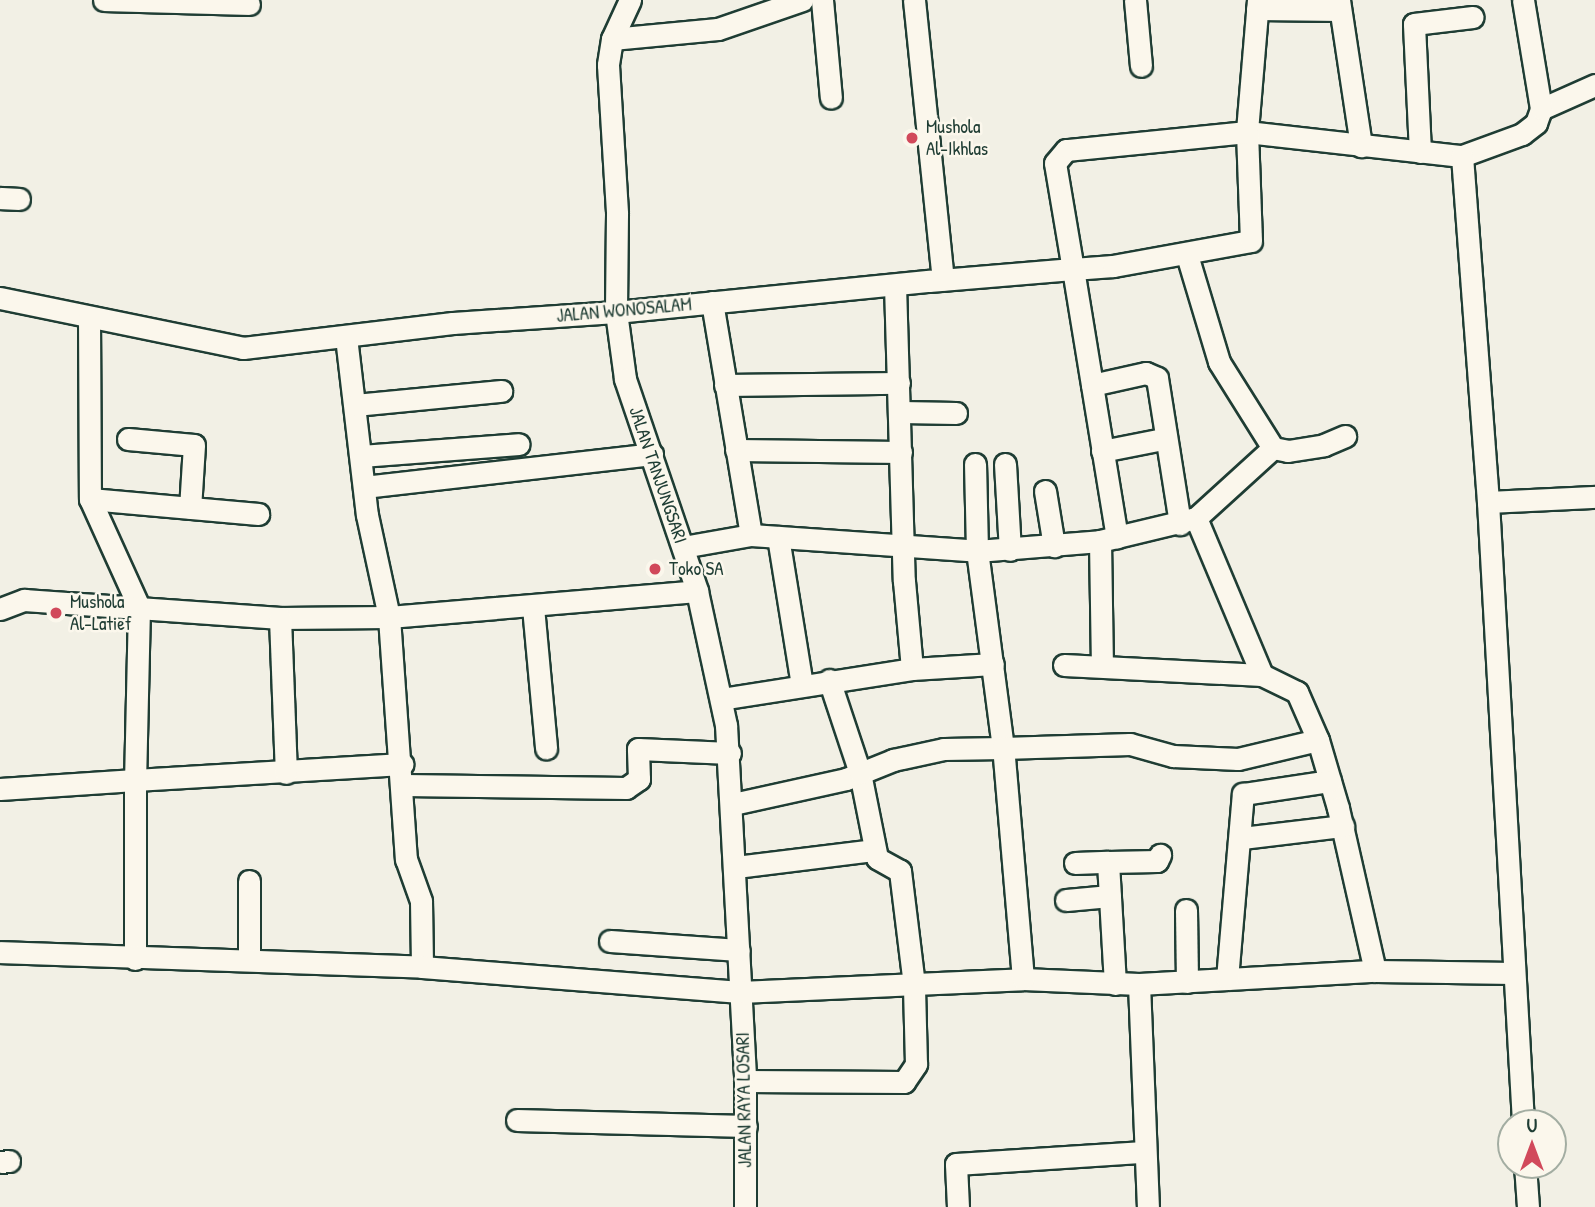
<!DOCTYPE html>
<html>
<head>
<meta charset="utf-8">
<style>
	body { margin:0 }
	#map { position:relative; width:1595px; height:1207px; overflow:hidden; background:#f2f0e5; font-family:"Patrick Hand",sans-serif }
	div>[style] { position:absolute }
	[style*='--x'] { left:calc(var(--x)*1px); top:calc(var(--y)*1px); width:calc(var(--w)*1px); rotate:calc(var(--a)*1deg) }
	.roads { filter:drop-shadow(2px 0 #1f3d34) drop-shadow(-2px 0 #1f3d34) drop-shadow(0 2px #1f3d34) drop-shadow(0 -2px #1f3d34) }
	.minor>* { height:21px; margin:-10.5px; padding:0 10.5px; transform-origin:10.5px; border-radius:10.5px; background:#fbf7ec }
	.dots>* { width:19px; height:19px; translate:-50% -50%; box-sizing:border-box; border:4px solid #fbf7ec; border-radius:50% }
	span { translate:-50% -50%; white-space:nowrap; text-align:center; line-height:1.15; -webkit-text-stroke:5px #fbf7ec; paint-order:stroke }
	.poi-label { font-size:19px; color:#1f3d34 }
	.left { translate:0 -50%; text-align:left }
	.street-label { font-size:19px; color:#1f3d34 }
	.north { position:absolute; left:1497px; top:1109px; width:70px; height:70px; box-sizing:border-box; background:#fbf7ec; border:2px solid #a3ada2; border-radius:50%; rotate:0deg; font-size:19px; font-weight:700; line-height:28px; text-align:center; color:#1f3d34 }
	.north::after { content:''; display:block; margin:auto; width:24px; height:32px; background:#d1495b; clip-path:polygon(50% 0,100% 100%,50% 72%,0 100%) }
</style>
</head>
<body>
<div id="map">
	<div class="roads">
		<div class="minor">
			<i style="--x:104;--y:0;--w:145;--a:1.6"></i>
			<i style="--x:630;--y:0;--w:43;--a:114.8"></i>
			<i style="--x:612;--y:39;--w:26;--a:99"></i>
			<i style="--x:608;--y:65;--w:149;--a:86.5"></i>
			<i style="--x:617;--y:214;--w:98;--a:90.6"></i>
			<i style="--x:616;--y:312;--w:68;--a:82.3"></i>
			<i style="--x:625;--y:379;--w:224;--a:71.2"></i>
			<i style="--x:697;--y:591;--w:137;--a:77.8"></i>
			<i style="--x:726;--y:725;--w:357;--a:86.9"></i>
			<i style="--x:745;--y:1081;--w:126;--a:90"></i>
			<i style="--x:822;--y:0;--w:98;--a:84.8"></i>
			<i style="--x:914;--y:0;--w:281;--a:84.1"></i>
			<i style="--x:1135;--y:0;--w:66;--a:84.8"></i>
			<i style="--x:1258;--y:0;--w:132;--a:94.8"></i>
			<i style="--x:1247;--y:132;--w:216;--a:6.4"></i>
			<i style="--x:1462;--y:156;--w:64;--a:-20.1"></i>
			<i style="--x:1522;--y:134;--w:18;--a:-38"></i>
			<i style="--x:1536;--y:123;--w:15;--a:-70"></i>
			<i style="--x:1541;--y:109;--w:59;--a:-24"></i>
			<i style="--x:1339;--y:0;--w:148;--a:81.4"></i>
			<i style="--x:1523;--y:0;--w:110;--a:80.6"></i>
			<i style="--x:1257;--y:9;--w:83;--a:0.7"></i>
			<i style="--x:612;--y:39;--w:106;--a:-5.4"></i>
			<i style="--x:718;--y:29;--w:89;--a:-19"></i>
			<i style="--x:1420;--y:152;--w:128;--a:-92.7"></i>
			<i style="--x:1414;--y:24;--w:59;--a:-6.8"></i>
			<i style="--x:1462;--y:156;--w:347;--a:85.7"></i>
			<i style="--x:1488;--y:502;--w:622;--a:86.77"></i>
			<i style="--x:0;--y:198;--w:19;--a:3"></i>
			<i style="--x:1187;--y:255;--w:112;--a:73.3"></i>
			<i style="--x:1219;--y:362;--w:102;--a:57.9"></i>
			<i style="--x:895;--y:285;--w:296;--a:88.3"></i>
			<i style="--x:904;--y:581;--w:88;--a:84.8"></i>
			<i style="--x:0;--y:298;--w:248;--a:11.6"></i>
			<i style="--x:243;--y:348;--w:211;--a:-6.8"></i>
			<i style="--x:453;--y:323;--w:163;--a:-3.9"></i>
			<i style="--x:616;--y:312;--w:315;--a:-5.7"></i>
			<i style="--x:929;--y:281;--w:144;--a:-4.8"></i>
			<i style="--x:1073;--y:269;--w:40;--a:-4.3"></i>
			<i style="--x:1113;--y:266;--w:140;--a:-10.3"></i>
			<i style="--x:1251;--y:241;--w:109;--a:-92.1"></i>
			<i style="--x:1247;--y:132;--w:182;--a:174.3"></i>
			<i style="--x:1066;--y:150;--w:17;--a:130"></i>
			<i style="--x:1055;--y:163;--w:108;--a:80.4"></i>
			<i style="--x:1073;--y:269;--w:272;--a:80.7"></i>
			<i style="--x:712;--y:302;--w:236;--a:80.5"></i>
			<i style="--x:89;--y:318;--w:181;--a:89.7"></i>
			<i style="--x:90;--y:499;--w:119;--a:65.6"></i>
			<i style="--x:139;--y:607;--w:173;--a:91.3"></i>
			<i style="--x:135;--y:780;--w:268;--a:-3.4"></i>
			<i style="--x:346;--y:337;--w:179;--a:83.3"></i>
			<i style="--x:367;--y:515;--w:104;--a:77.8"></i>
			<i style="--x:389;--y:617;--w:243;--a:86"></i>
			<i style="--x:406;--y:859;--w:45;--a:70.3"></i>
			<i style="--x:421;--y:901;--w:66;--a:89.1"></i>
			<i style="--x:725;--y:385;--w:174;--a:-0.7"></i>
			<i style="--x:1092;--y:385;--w:55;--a:-12.5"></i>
			<i style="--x:1146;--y:373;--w:12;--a:24"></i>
			<i style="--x:1157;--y:378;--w:148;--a:81"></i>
			<i style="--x:355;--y:405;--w:147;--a:-5.5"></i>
			<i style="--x:901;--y:412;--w:55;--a:1"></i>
			<i style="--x:128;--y:439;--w:66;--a:5.2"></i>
			<i style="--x:194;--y:445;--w:63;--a:93.6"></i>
			<i style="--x:736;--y:450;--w:165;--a:0.7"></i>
			<i style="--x:1102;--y:451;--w:62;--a:-11.1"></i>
			<i style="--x:361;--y:456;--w:158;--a:-4.3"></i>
			<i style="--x:1005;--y:464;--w:86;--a:86.7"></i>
			<i style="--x:364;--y:487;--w:290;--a:-6.5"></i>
			<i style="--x:1045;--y:491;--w:56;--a:80.7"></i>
			<i style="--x:90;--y:499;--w:169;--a:5.1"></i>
			<i style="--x:1488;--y:502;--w:107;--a:-2.7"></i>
			<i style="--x:1196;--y:518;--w:170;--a:67.2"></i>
			<i style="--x:778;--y:537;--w:150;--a:80.8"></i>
			<i style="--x:1100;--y:541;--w:123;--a:89.1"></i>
			<i style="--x:683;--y:547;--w:69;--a:-10"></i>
			<i style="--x:751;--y:535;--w:227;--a:4"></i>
			<i style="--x:977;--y:551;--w:123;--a:-4.6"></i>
			<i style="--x:1100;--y:541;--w:99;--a:-13.5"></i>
			<i style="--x:1196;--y:518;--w:104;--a:-42.3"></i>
			<i style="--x:1273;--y:448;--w:15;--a:11"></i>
			<i style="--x:1288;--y:451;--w:36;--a:-9"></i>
			<i style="--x:1324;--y:445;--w:23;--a:-23"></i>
			<i style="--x:533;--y:607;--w:142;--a:84.7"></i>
			<i style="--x:0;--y:609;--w:26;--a:-21"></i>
			<i style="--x:24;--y:600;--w:257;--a:4"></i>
			<i style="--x:280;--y:618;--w:109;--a:-0.5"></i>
			<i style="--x:389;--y:617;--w:309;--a:-4.8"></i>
			<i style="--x:280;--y:618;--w:155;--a:87.8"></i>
			<i style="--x:1064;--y:665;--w:198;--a:2.9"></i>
			<i style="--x:1262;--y:675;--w:39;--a:26"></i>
			<i style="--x:1297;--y:692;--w:52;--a:66.4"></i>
			<i style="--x:1318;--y:740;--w:71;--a:73.6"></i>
			<i style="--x:1338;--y:808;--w:167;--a:77.2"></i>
			<i style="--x:721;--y:699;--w:193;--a:-8.9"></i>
			<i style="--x:912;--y:669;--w:81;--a:-3.5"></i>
			<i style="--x:404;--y:785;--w:222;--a:0.8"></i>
			<i style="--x:626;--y:788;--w:16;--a:-35"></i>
			<i style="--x:639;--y:779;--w:30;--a:-92"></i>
			<i style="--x:638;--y:749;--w:92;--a:2.5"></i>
			<i style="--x:0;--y:789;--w:135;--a:-3.8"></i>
			<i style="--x:135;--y:780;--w:179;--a:90"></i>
			<i style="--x:733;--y:804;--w:116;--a:-12.5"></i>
			<i style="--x:846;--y:779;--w:51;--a:-22"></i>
			<i style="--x:893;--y:760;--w:52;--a:-12.2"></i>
			<i style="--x:944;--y:749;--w:59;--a:-1"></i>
			<i style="--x:1003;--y:748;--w:199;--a:-97.5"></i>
			<i style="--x:977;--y:551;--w:87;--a:-91.3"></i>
			<i style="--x:1242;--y:838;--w:102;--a:-6.8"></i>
			<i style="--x:1075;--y:863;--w:33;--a:-2"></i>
			<i style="--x:736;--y:867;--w:140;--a:-7"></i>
			<i style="--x:249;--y:881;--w:77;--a:90"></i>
			<i style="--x:1066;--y:900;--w:44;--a:-5.2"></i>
			<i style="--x:1186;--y:910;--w:72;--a:89.2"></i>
			<i style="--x:610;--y:941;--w:129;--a:4"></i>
			<i style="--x:0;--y:952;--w:422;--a:2"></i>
			<i style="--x:422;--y:967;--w:319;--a:4.5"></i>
			<i style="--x:740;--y:992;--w:283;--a:-2.6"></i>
			<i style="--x:1023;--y:979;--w:116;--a:2.5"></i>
			<i style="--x:1139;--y:984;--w:236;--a:-3.2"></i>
			<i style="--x:1375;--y:971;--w:138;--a:0.8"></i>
			<i style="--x:1023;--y:979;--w:232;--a:-94.9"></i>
			<i style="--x:1003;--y:748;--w:127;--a:-1.8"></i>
			<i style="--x:1130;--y:744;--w:45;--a:15.6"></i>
			<i style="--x:1173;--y:756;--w:65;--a:2.6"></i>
			<i style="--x:1238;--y:759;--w:82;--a:-13.4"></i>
			<i style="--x:1227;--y:979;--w:186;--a:-85.1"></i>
			<i style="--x:1243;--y:794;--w:88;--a:-8.5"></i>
			<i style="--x:1115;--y:984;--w:122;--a:-93.3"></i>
			<i style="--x:1108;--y:862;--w:49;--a:-1.2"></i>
			<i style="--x:1157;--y:861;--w:7;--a:-63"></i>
			<i style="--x:1139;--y:984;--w:223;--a:87.7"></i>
			<i style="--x:745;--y:1081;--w:159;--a:0.4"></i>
			<i style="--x:904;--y:1082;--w:22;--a:-56"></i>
			<i style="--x:916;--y:1064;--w:79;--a:-91.5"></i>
			<i style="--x:914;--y:985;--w:115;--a:-97"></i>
			<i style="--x:900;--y:871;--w:26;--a:-151"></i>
			<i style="--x:877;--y:858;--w:87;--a:-101.3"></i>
			<i style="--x:860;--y:773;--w:98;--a:-108.4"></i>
			<i style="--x:517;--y:1120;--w:229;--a:1.5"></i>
			<i style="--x:0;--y:1162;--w:9;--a:-6"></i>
			<i style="--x:1525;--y:1165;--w:42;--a:85.9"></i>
			<i style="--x:958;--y:1207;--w:43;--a:-92.7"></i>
			<i style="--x:956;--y:1164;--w:188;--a:-3.7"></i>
		</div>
	</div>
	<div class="dots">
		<i style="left:912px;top:138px;background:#d1495b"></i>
		<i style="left:655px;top:569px;background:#d1495b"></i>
		<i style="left:56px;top:613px;background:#d1495b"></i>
	</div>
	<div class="poi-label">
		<span class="left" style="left:926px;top:138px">Mushola<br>Al-Ikhlas</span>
		<span class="left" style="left:669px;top:569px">Toko SA</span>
		<span class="left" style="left:70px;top:613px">Mushola<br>Al-Latief</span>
	</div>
	<div class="street-label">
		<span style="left:624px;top:310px;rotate:-5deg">JALAN WONOSALAM</span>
		<span style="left:658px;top:475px;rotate:71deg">JALAN TANJUNGSARI</span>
		<span style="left:744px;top:1100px;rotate:-91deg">JALAN RAYA LOSARI</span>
	</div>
	<div class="north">U</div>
</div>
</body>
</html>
